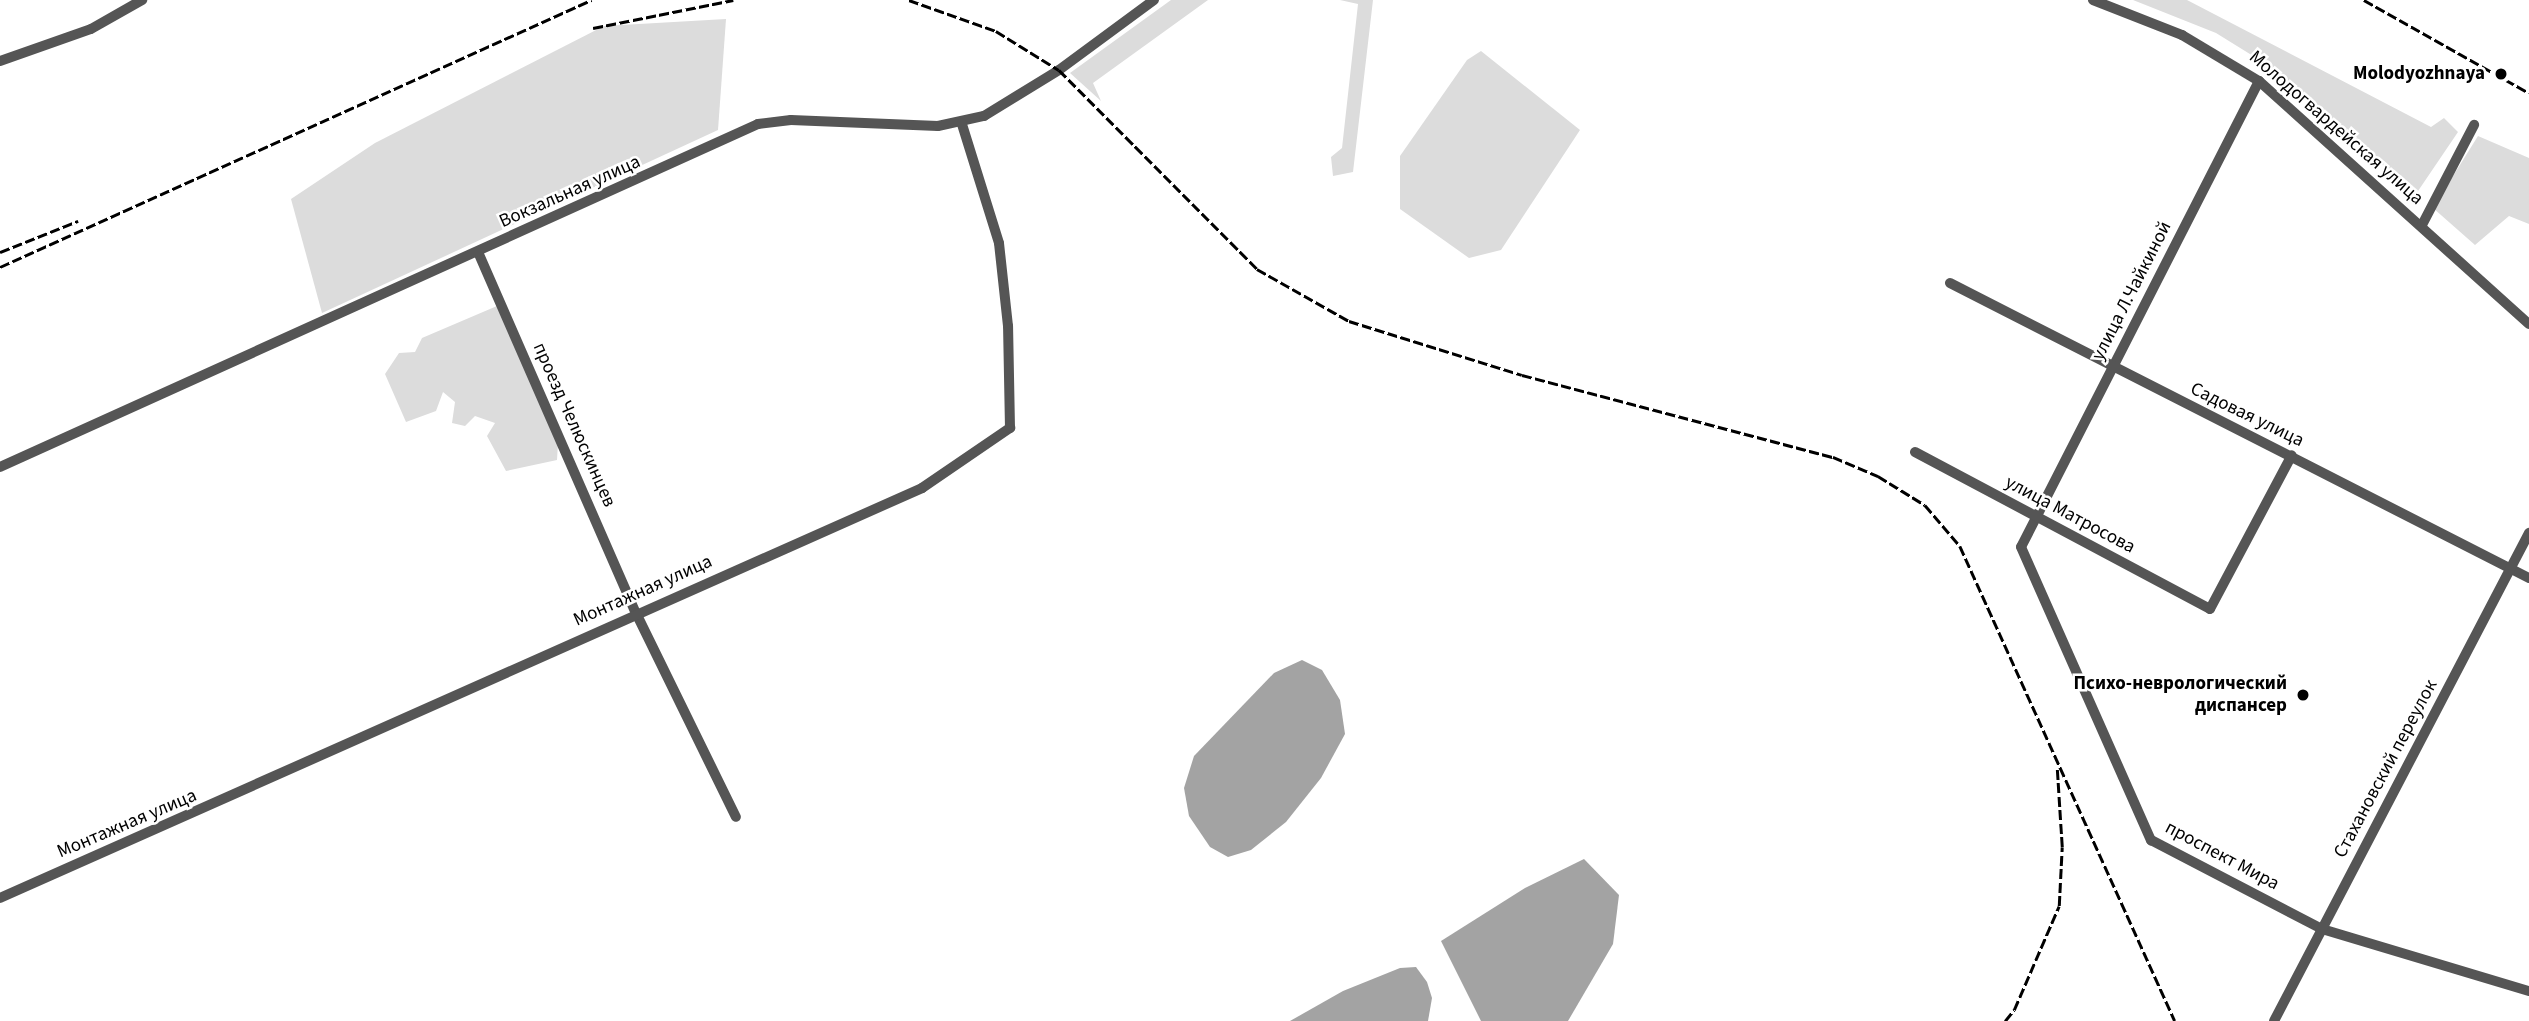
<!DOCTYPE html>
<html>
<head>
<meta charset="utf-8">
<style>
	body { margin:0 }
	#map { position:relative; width:2529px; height:1021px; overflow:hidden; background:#fff; font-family:"Source Sans 3",sans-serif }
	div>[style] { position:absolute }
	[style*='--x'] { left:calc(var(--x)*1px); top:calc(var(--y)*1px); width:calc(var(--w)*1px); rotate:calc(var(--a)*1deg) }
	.green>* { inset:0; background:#dcdcdc }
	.water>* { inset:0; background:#a3a3a3 }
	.minor>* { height:10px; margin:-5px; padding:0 5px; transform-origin:5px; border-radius:5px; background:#555 }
	.rail>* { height:2.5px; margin-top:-1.25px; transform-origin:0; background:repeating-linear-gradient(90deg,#000 0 10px,transparent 0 13.5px) }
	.dots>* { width:19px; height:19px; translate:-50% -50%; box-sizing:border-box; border:4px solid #fff; border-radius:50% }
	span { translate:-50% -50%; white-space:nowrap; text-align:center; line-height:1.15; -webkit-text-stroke:5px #fff; paint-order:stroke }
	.poi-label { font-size:19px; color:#000; font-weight:700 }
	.right { translate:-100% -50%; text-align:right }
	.street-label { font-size:19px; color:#000 }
</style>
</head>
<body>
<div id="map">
	<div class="green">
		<i style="clip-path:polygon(1171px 0,1208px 0,1093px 83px,1101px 101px,1070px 73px)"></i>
		<i style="clip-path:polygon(1340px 0,1373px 0,1353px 172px,1333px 176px,1331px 157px,1342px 148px,1358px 4px)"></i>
		<i style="clip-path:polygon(2133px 0,2187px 0,2431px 127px,2444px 118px,2458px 132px,2416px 194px,2266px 64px,2216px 33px)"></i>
		<i style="clip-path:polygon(726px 19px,718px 130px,322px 313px,291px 199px,375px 143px,604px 26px)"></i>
		<i style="clip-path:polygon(1481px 51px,1580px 130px,1501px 250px,1469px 258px,1400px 209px,1400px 156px,1467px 60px)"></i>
		<i style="clip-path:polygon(2478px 136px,2529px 158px,2529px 224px,2509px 216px,2475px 245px,2433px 208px)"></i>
		<i style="clip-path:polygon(497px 306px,558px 443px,557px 460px,506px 471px,487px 436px,495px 423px,475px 416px,465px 426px,452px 423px,455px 402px,443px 392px,436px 411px,406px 422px,385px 374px,399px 353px,415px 352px,422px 338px)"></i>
	</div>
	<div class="water">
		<i style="clip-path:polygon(1302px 660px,1322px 670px,1340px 700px,1345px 734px,1321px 778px,1286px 822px,1251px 850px,1228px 857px,1210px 847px,1189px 816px,1184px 788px,1194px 756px,1274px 673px)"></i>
		<i style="clip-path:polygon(1584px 859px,1619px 895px,1613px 944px,1568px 1021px,1481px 1021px,1441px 941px,1525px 888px)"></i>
		<i style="clip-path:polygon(1416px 967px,1427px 982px,1432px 998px,1428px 1021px,1290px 1021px,1343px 991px,1400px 968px)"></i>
	</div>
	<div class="minor">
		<i style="--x:2093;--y:0;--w:96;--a:21.5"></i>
		<i style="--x:2182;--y:35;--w:90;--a:30.9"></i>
		<i style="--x:2259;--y:81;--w:363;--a:42"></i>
		<i style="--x:0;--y:61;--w:96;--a:-19.4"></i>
		<i style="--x:91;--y:29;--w:59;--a:-29.6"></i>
		<i style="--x:2259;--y:81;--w:523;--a:117.05"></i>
		<i style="--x:2021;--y:547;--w:321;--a:66.1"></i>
		<i style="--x:2151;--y:840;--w:193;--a:27.5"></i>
		<i style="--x:2322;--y:929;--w:216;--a:16.7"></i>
		<i style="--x:2422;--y:225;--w:113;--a:-62.5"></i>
		<i style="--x:478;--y:252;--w:394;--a:66.4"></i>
		<i style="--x:636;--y:613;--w:227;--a:63.9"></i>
		<i style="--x:1950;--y:283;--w:650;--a:27"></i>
		<i style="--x:1915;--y:452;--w:334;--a:28"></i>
		<i style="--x:2210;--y:609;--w:174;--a:-62"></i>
		<i style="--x:0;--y:467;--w:832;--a:-24.35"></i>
		<i style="--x:758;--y:124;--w:33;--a:-7"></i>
		<i style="--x:791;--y:120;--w:147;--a:2.3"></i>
		<i style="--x:938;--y:126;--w:47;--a:-12.3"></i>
		<i style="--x:984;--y:116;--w:88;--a:-31.5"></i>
		<i style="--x:1059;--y:70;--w:118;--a:-36.4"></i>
		<i style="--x:0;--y:898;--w:1009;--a:-23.97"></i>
		<i style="--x:922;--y:488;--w:107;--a:-34.3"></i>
		<i style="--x:1010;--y:428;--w:102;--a:-91.1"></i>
		<i style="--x:1008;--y:326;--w:83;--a:-96.2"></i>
		<i style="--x:999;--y:243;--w:125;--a:-107.3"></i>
		<i style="--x:2274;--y:1021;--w:551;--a:-62.41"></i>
	</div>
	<div class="rail">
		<i style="--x:909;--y:0;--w:92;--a:19.6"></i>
		<i style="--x:996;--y:31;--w:74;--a:31.8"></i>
		<i style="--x:1059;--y:70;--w:281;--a:45.1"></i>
		<i style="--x:1257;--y:269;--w:106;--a:29.5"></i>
		<i style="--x:1349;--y:321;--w:181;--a:17.3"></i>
		<i style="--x:1522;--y:375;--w:322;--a:14.8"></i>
		<i style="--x:1833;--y:457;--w:49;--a:22.9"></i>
		<i style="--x:1878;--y:476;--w:55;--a:31.7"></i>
		<i style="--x:1925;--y:505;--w:54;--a:49.5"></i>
		<i style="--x:1960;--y:546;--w:521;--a:65.65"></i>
		<i style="--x:2364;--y:0;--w:189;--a:29.4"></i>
		<i style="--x:593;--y:28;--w:143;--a:-11.3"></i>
		<i style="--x:0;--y:252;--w:84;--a:-21.7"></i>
		<i style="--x:0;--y:267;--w:649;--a:-24.31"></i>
		<i style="--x:2005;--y:1021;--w:14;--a:-51"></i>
		<i style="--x:2014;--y:1010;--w:113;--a:-66.6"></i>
		<i style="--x:2059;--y:906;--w:59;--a:-87.1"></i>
		<i style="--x:2062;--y:847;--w:79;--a:-93.6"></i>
	</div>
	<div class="dots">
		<i style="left:2501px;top:74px;background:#000"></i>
		<i style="left:2303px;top:695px;background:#000"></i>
	</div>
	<div class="poi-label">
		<span class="right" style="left:2485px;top:74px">Molodyozhnaya</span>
		<span class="right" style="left:2287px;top:695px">Психо-неврологический<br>диспансер</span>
	</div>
	<div class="street-label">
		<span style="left:2336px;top:128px;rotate:41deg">Молодогвардейская улица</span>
		<span style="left:570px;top:192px;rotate:-24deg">Вокзальная улица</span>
		<span style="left:2132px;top:291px;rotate:-63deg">улица Л.Чайкиной</span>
		<span style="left:2247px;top:415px;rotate:26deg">Садовая улица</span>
		<span style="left:574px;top:425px;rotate:66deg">проезд Челюскинцев</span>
		<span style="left:2070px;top:515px;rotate:28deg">улица Матросова</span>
		<span style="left:643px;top:591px;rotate:-24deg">Монтажная улица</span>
		<span style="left:2386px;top:769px;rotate:-62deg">Стахановский переулок</span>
		<span style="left:127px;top:824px;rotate:-23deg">Монтажная улица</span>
		<span style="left:2222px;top:856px;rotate:28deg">проспект Мира</span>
	</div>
</div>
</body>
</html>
